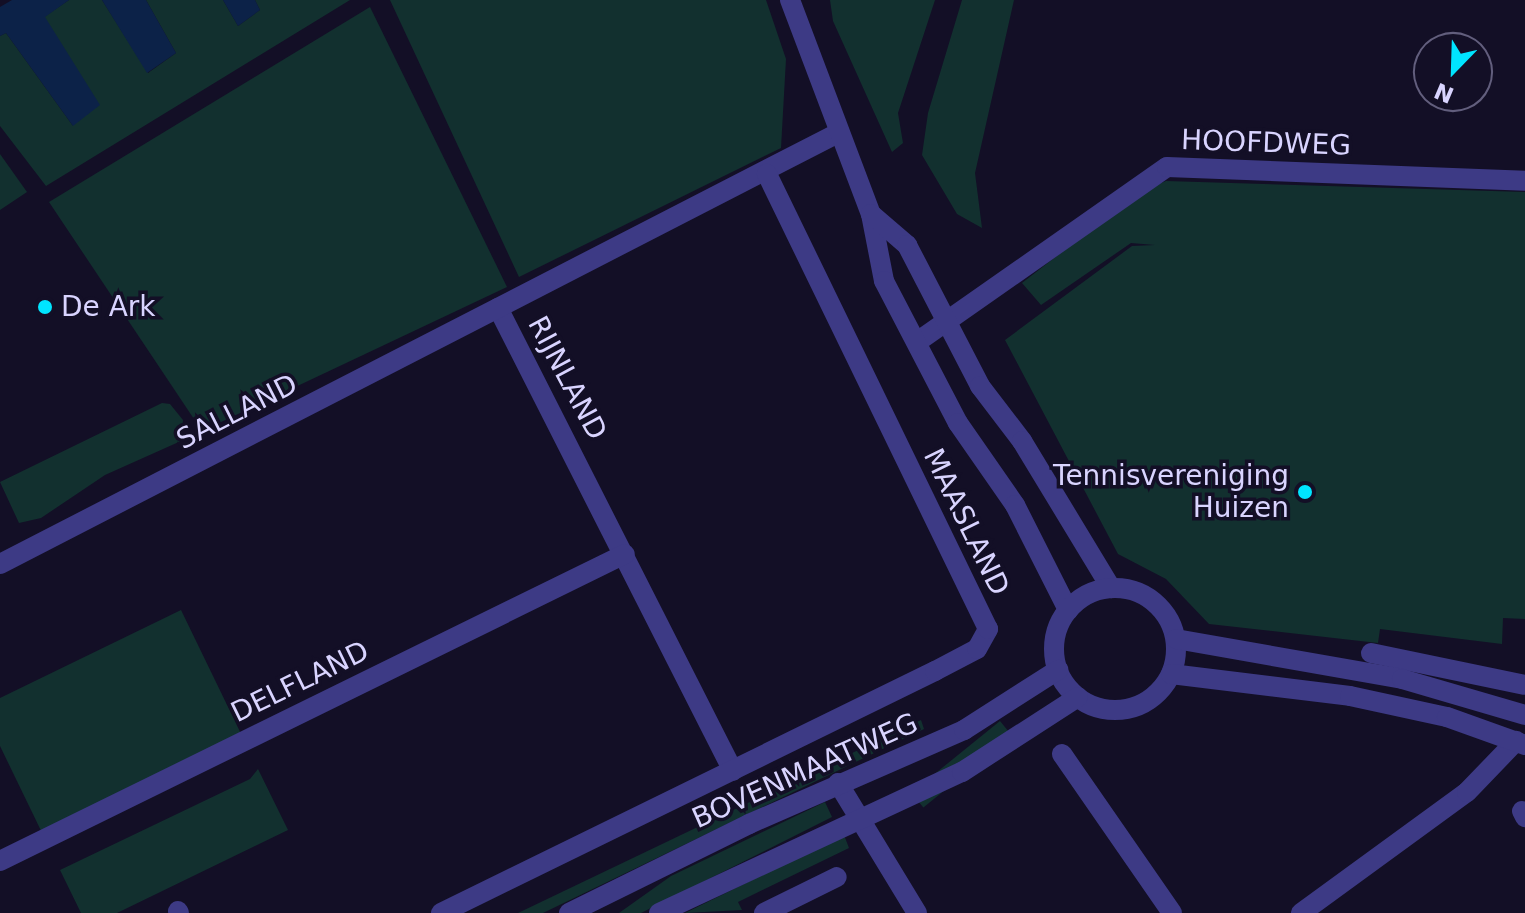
<!DOCTYPE html>
<html>
<head>
<meta charset="utf-8">
<style>
	body { margin:0 }
	#map { position:relative; width:1525px; height:913px; overflow:hidden; background:#130f26; font-family:"DejaVu Sans",sans-serif }
	div>[style] { position:absolute }
	[style*='--x'] { left:calc(var(--x)*1px); top:calc(var(--y)*1px); width:calc(var(--w)*1px); rotate:calc(var(--a)*1deg) }
	.green>* { inset:0; background:#12302f; transform-origin:0 0 }
	.water>* { inset:0; background:#0c2248 }
	.pedestrian>* { height:20px; margin:-10px; padding:0 10px; transform-origin:10px; border-radius:10px; background:#3d3a85 }
	.minor>* { height:20px; margin:-10px; padding:0 10px; transform-origin:10px; border-radius:10px; background:#3d3a85 }
	.tertiary>* { height:20px; margin:-10px; padding:0 10px; transform-origin:10px; border-radius:10px; background:#3d3a85 }
	.tertiary>.ring { margin:-10px; padding:0; box-sizing:content-box; background:none; border:20px solid #3d3a85; border-radius:50% }
	.dots>* { width:22px; height:22px; translate:-50% -50%; box-sizing:border-box; border:4px solid #130f26; border-radius:50% }
	span { translate:-50% -50%; white-space:nowrap; text-align:center; line-height:1.15; -webkit-text-stroke:7px #130f26; paint-order:stroke }
	.street-label { font-size:28px; color:#d9d4ff }
	.poi-label { font-size:28px; color:#d9d4ff }
	.left { translate:0 -50%; text-align:left }
	.right { translate:-100% -50%; text-align:right }
	.north { position:absolute; left:1413px; top:32px; width:80px; height:80px; box-sizing:border-box; background:#130f26; border:2px solid #625e7d; border-radius:50%; rotate:203deg; font-size:22px; font-weight:700; line-height:32px; text-align:center; color:#d9d4ff }
	.north::after { content:''; display:block; margin:auto; width:28px; height:36px; background:#00e5ff; clip-path:polygon(50% 0,100% 100%,50% 72%,0 100%) }
</style>
</head>
<body>
<div id="map">
	<div class="green">
		<i style="clip-path:polygon(69px 0,102px 0,148px 73px,176px 53px,146px 0,223px 0,238px 26px,260px 10px,255px 0,350px 0,46px 186px,0 126px,0 36px,6px 33px,73px 126px,44px 17px)"></i>
		<i style="clip-path:polygon(390px 0,766px 0,786px 59px,781px 148px,519px 277px)"></i>
		<i style="clip-path:polygon(830px 0,935px 0,898px 113px,903px 143px,892px 152px,833px 21px)"></i>
		<i style="clip-path:polygon(962px 0,1014px 0,975px 173px,982px 228px,957px 214px,922px 155px,928px 113px)"></i>
		<i style="clip-path:polygon(370px 7px,507px 287px,202px 431px,49px 202px)"></i>
		<i style="clip-path:polygon(0 154px,27px 192px,0 210px)"></i>
		<i style="clip-path:polygon(1166px 181px,1525px 192px,1525px 619px,1503px 618px,1502px 644px,1380px 629px,1378px 643px,1209px 624px,1166px 579px,1118px 554px,1005px 340px,1132px 246px,1155px 245px,1131px 243px,1041px 305px,1022px 283px,1139px 192px)"></i>
		<i style="clip-path:polygon(162px 403px,170px 404px,183px 420px,181px 441px,105px 475px,41px 518px,19px 523px,0 482px)"></i>
		<i style="clip-path:polygon(181px 610px,245px 742px,46px 841px,0 746px,0 698px)"></i>
		<i style="clip-path:polygon(921px 720px,924px 729px,543px 913px,518px 913px)"></i>
		<i style="left:1000px;top:721px;width:19px;height:114px;rotate:51deg"></i>
		<i style="clip-path:polygon(258px 769px,288px 830px,117px 913px,81px 913px,60px 870px,250px 779px)"></i>
		<i style="clip-path:polygon(825px 802px,832px 817px,641px 913px,619px 913px,671px 876px)"></i>
		<i style="clip-path:polygon(844px 835px,849px 848px,738px 902px,742px 910px,685px 913px)"></i>
	</div>
	<div class="water">
		<i style="clip-path:polygon(12px 0,69px 0,45px 17px,100px 105px,73px 126px,6px 33px,0 36px,0 7px)"></i>
		<i style="clip-path:polygon(102px 0,146px 0,176px 53px,147px 73px)"></i>
		<i style="clip-path:polygon(223px 0,255px 0,260px 10px,238px 26px)"></i>
	</div>
	<div class="pedestrian">
		<i style="--x:1062;--y:754;--w:193;--a:55.3"></i>
		<i style="--x:1522;--y:811;--w:7;--a:63"></i>
	</div>
	<div class="minor">
		<i style="--x:498;--y:308;--w:519;--a:63.09"></i>
		<i style="--x:917;--y:342;--w:305;--a:-35"></i>
		<i style="--x:1167;--y:167;--w:358;--a:2.2"></i>
		<i style="--x:0;--y:564;--w:940;--a:-27.22"></i>
		<i style="--x:1371;--y:653;--w:157;--a:11.7"></i>
		<i style="--x:838;--y:783;--w:152;--a:58.7"></i>
		<i style="--x:0;--y:861;--w:696;--a:-26.16"></i>
		<i style="--x:178;--y:911;--w:2;--a:63"></i>
		<i style="--x:441;--y:913;--w:550;--a:-26.1"></i>
		<i style="--x:935;--y:671;--w:47;--a:-27.6"></i>
		<i style="--x:977;--y:649;--w:23;--a:-61"></i>
		<i style="--x:988;--y:629;--w:506;--a:-115.91"></i>
		<i style="--x:764;--y:913;--w:81;--a:-26.3"></i>
		<i style="--x:1301;--y:913;--w:205;--a:-36.1"></i>
		<i style="--x:1467;--y:792;--w:71;--a:-46.1"></i>
	</div>
	<div class="tertiary">
		<i style="--x:790;--y:0;--w:229;--a:69.3"></i>
		<i style="--x:871;--y:214;--w:68;--a:79"></i>
		<i style="--x:884;--y:281;--w:160;--a:62.5"></i>
		<i style="--x:958;--y:423;--w:100;--a:55.2"></i>
		<i style="--x:1015;--y:505;--w:118;--a:63.2"></i>
		<i style="--x:871;--y:214;--w:48;--a:40.7"></i>
		<i style="--x:907;--y:245;--w:159;--a:62.6"></i>
		<i style="--x:980;--y:386;--w:69;--a:52.6"></i>
		<i style="--x:1022;--y:441;--w:172;--a:58.8"></i>
		<i class="ring" style="left:1054px;top:588px;width:102px;height:102px"></i>
		<i style="--x:1176;--y:639;--w:230;--a:10"></i>
		<i style="--x:1402;--y:679;--w:128;--a:16.3"></i>
		<i style="--x:1171;--y:674;--w:180;--a:7"></i>
		<i style="--x:1350;--y:696;--w:99;--a:12.2"></i>
		<i style="--x:1447;--y:717;--w:83;--a:19.7"></i>
		<i style="--x:569;--y:913;--w:201;--a:-26.3"></i>
		<i style="--x:749;--y:824;--w:235;--a:-23.6"></i>
		<i style="--x:964;--y:730;--w:112;--a:-32.6"></i>
		<i style="--x:659;--y:913;--w:334;--a:-25"></i>
		<i style="--x:962;--y:772;--w:138;--a:-32.9"></i>
	</div>
	<div class="dots">
		<i style="left:45px;top:307px;background:#00e5ff"></i>
		<i style="left:1305px;top:492px;background:#00e5ff"></i>
	</div>
	<div class="street-label">
		<span style="left:1266px;top:143px;rotate:2deg">HOOFDWEG</span>
		<span style="left:567px;top:378px;rotate:62deg">RIJNLAND</span>
		<span style="left:237px;top:412px;rotate:-27deg">SALLAND</span>
		<span style="left:966px;top:522px;rotate:64deg">MAASLAND</span>
		<span style="left:300px;top:682px;rotate:-26deg">DELFLAND</span>
		<span style="left:805px;top:771px;rotate:-24deg">BOVENMAATWEG</span>
	</div>
	<div class="poi-label">
		<span class="left" style="left:61px;top:307px">De Ark</span>
		<span class="right" style="left:1289px;top:492px">Tennisvereniging<br>Huizen</span>
	</div>
	<div class="north">N</div>
</div>
</body>
</html>
